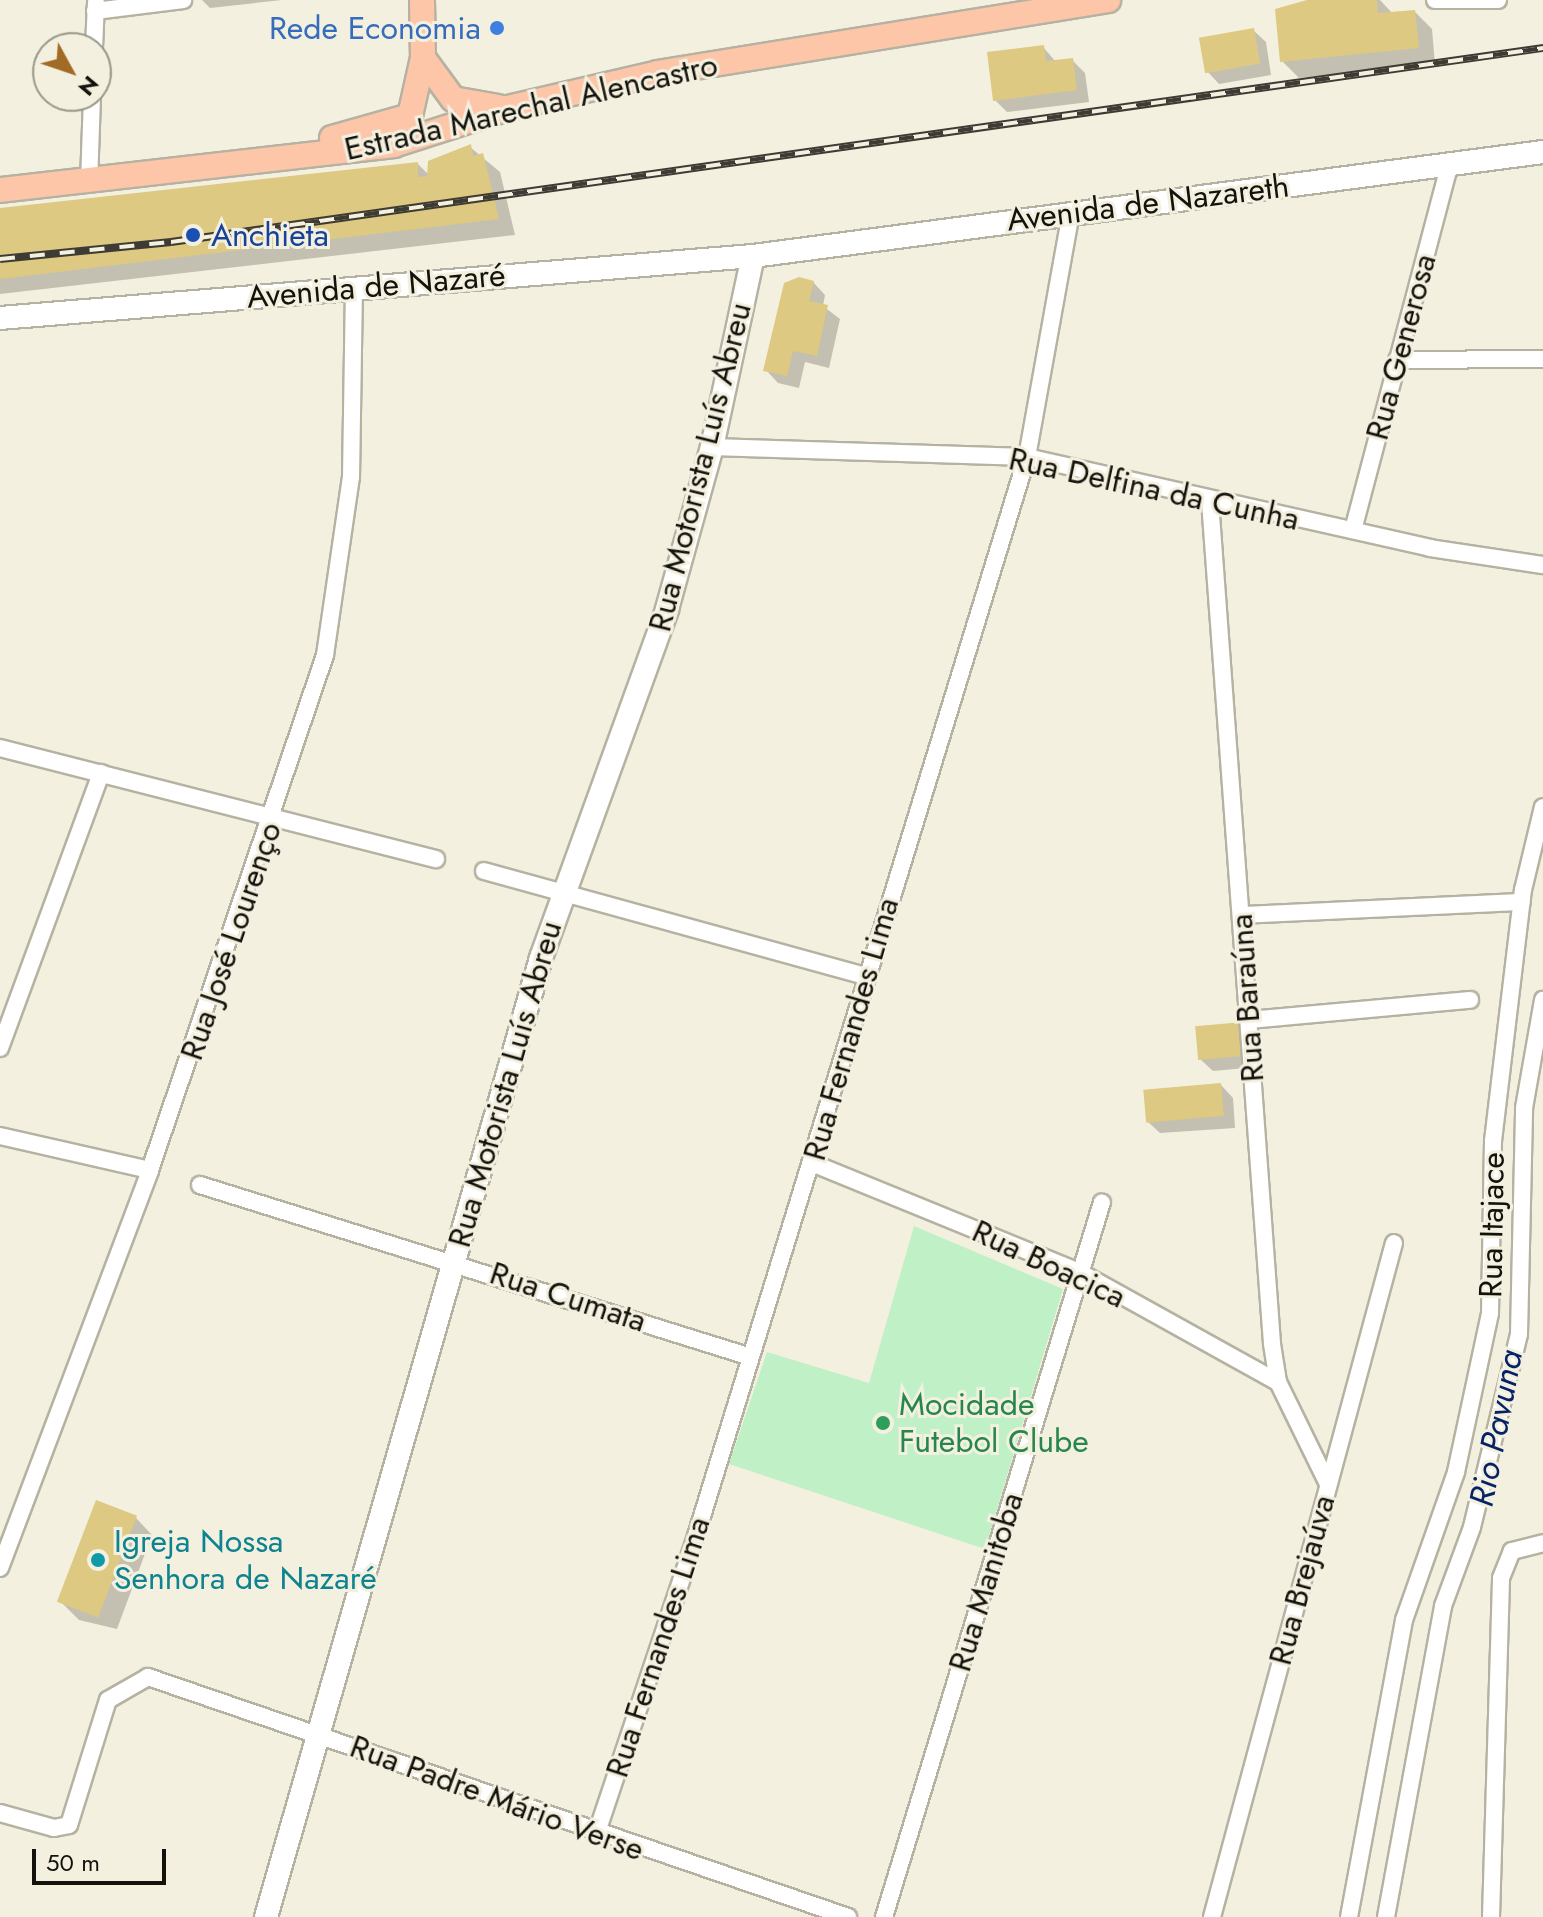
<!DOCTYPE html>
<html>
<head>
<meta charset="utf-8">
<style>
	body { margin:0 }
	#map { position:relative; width:1543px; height:1917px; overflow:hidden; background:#f4f0df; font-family:Jost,sans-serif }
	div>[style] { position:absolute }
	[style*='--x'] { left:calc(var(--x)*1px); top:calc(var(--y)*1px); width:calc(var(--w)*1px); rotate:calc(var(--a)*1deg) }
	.green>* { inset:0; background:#c0f0c6 }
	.shadow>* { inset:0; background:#0003 }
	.stream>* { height:5px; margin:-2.5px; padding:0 2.5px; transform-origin:2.5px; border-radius:2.5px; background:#a1c1fe }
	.building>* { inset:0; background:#ddc981; transform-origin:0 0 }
	.roads { filter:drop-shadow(2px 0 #b6b2a2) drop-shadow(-2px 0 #b6b2a2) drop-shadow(0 2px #b6b2a2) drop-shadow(0 -2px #b6b2a2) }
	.minor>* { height:16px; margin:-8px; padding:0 8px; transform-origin:8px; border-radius:8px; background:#fff }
	.secondary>* { height:22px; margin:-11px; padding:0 11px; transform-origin:11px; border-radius:11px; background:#fff }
	.primary>* { height:24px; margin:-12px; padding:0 12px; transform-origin:12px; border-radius:12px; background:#fdc6a9 }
	.rail>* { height:8px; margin-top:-4px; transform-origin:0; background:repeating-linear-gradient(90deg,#f4f0df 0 15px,#3e3b34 0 30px); box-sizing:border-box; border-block:2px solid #3e3b34 }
	.dots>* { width:22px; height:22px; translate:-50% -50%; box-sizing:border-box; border:4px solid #f4f0df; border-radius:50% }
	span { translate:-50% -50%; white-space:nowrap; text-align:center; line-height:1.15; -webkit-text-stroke:6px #f4f0df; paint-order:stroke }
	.shop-label { font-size:32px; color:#366cbe }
	.right { translate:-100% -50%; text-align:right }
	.street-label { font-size:32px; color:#14120d }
	.transit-label { font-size:32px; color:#164399 }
	.left { translate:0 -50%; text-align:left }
	.leisure-label { font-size:32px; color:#27864d }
	.culture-label { font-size:32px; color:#0d838f }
	.water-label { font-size:34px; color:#062367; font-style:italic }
	.north { position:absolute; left:32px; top:32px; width:80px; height:80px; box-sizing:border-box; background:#f4f0df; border:2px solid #9a978b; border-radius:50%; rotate:130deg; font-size:22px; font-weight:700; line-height:32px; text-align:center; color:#14120d }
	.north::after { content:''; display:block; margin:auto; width:28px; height:36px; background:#a16a25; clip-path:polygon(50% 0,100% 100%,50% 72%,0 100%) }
	.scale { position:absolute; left:32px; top:1849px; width:134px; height:36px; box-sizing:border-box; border:4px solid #14120d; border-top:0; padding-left:10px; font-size:24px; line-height:28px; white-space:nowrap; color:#14120d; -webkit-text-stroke:6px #f4f0df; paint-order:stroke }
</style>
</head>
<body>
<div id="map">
	<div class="green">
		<i style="clip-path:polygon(914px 1226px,1063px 1289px,985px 1549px,729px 1464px,767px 1352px,869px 1383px)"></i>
	</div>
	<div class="shadow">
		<i style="clip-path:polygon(202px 0,282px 0,210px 8px)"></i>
		<i style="clip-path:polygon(1346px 0,1380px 0,1393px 14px,1415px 12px,1432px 29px,1435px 65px,1299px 78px,1282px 61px)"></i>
		<i style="clip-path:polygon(1253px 30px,1266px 42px,1271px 75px,1219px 84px,1207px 71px)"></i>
		<i style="clip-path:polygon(1043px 47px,1056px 62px,1072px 60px,1085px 73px,1089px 102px,1007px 112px,995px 100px)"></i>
		<i style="clip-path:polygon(470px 147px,500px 172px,515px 235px,0 294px,0 210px,418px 164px,429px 175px)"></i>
		<i style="clip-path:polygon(813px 282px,825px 295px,823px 306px,840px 319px,829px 368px,805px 362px,799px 388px,778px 383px,766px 370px)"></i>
		<i style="clip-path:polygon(1242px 1024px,1257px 1067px,1213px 1071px,1200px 1059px)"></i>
		<i style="clip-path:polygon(1221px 1085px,1233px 1098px,1235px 1128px,1160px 1133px,1147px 1121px)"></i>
		<i style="clip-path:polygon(136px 1518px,152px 1535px,117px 1629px,79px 1620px,62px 1603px)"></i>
	</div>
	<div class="stream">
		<i style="--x:1481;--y:1518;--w:37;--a:-74"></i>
		<i style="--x:1442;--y:1588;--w:22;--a:-69"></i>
	</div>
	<div class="building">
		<i style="clip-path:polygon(1307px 0,1377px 0,1378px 13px,1415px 10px,1419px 48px,1280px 62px,1275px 9px)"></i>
		<i style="left:1254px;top:28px;width:36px;height:56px;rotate:80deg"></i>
		<i style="clip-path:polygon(1044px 45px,1046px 61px,1073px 58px,1077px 90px,993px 101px,987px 52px)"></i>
		<i style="clip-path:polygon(471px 144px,473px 156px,483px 153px,499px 219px,0 279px,0 208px,418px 162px,418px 177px,427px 176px,428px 161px)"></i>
		<i style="clip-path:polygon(799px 277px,814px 281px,809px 301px,828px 305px,817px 356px,793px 351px,787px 376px,763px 371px,784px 283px)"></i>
		<i style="left:1243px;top:1022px;width:34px;height:48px;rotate:85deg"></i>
		<i style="left:1221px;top:1083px;width:33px;height:78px;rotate:85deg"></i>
		<i style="left:96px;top:1500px;width:44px;height:109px;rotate:21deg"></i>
	</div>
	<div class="roads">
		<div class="minor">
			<i style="--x:1435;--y:0;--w:63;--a:0"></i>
			<i style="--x:95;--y:11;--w:89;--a:-7.1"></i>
			<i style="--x:94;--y:48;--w:46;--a:-87.5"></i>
			<i style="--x:89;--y:183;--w:87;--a:-88"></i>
			<i style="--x:1397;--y:360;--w:146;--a:-0.4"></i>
			<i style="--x:712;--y:447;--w:315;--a:1.8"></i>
			<i style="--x:1027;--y:457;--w:413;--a:12.7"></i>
			<i style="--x:1430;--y:548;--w:114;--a:8.6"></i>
			<i style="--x:1210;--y:501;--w:845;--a:85.79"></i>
			<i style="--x:1272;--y:1344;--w:38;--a:81"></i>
			<i style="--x:1278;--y:1382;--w:114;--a:63.9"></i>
			<i style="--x:1353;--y:530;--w:379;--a:-75.2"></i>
			<i style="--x:0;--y:748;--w:450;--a:14.3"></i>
			<i style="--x:484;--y:871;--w:395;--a:15.4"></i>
			<i style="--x:1242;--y:915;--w:280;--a:-2.7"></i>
			<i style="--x:1249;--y:1020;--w:222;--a:-5.2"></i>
			<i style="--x:0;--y:1048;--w:293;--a:-69.8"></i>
			<i style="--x:0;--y:1136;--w:154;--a:12.8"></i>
			<i style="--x:812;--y:1163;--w:291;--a:22.2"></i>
			<i style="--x:1081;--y:1273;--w:225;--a:29"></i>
			<i style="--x:200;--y:1185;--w:577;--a:17.34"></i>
			<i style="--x:0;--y:1568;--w:425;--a:-69.3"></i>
			<i style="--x:150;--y:1170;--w:544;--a:-71.23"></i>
			<i style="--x:325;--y:655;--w:180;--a:-81.7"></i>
			<i style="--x:351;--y:477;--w:188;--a:-89.1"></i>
			<i style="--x:0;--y:1813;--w:56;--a:15.5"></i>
			<i style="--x:54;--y:1828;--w:15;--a:-11"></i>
			<i style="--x:69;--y:1825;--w:131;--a:-72.7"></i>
			<i style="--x:108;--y:1700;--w:46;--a:-29.9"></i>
			<i style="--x:148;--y:1677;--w:740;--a:18.92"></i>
			<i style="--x:596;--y:1835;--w:315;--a:-71.5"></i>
			<i style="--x:696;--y:1536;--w:1129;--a:-72.95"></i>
			<i style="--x:1027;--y:457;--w:248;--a:-79.8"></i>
			<i style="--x:884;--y:1917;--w:747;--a:-73.04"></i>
			<i style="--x:1212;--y:1917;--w:698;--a:-74.89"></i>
			<i style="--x:1349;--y:1917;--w:302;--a:-79.5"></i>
			<i style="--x:1404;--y:1620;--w:157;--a:-70.6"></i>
			<i style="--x:1456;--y:1472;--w:163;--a:-77.9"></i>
			<i style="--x:1490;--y:1313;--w:172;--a:-89"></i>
			<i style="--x:1493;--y:1141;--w:253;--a:-83.2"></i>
			<i style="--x:1523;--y:890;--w:85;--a:-76.5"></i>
			<i style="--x:1386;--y:1917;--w:316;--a:-79.6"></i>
			<i style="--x:1443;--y:1606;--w:84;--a:-69.8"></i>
			<i style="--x:1472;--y:1527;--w:199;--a:-76.3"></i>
			<i style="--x:1519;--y:1334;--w:226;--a:-88.7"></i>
			<i style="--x:1524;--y:1108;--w:110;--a:-80"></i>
			<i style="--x:1491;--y:1917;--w:339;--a:-88.3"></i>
			<i style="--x:1501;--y:1578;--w:29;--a:-68"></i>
			<i style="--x:1512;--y:1551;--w:32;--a:-14"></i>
		</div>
		<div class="secondary">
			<i style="--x:0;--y:318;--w:756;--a:-4.71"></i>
			<i style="--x:753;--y:256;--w:797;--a:-7.5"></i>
			<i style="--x:266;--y:1917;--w:998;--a:-74"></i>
			<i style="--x:541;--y:958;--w:371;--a:-70.1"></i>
			<i style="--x:667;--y:609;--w:168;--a:-74.5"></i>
			<i style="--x:712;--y:447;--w:195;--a:-77.9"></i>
		</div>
		<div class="primary">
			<i style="--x:423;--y:58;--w:51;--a:53.8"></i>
			<i style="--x:453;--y:99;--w:46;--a:10.1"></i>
			<i style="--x:332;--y:138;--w:81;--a:-15.8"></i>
			<i style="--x:410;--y:116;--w:59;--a:-77.4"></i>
			<i style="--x:423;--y:58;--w:58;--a:-91"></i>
			<i style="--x:0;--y:190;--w:396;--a:-6.5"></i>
			<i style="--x:393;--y:145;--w:121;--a:-17.8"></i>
			<i style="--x:508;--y:108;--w:154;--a:-13.1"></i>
			<i style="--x:658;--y:73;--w:456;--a:-9.2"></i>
		</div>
	</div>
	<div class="rail">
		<i style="--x:0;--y:259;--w:172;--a:-5.7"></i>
		<i style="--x:171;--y:242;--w:1386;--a:-8.05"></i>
	</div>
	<div class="dots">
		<i style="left:497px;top:28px;background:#3f7fe0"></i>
		<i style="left:193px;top:235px;background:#1a4fb4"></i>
		<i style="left:883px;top:1423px;background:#2e9e5b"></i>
		<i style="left:98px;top:1560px;background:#0f9aa8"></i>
	</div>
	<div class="shop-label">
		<span class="right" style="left:481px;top:28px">Rede Economia</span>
	</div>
	<div class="street-label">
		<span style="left:531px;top:107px;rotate:-13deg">Estrada Marechal Alencastro</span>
		<span style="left:1148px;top:203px;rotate:-7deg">Avenida de Nazareth</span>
		<span style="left:376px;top:286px;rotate:-5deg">Avenida de Nazaré</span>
		<span style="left:1401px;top:347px;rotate:-75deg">Rua Generosa</span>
		<span style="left:700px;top:467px;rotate:-76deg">Rua Motorista Luís Abreu</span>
		<span style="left:1154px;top:489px;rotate:12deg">Rua Delfina da Cunha</span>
		<span style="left:231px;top:941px;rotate:-71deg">Rua José Lourenço</span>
		<span style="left:1247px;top:998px;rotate:-94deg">Rua Baraúna</span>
		<span style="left:851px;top:1029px;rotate:-74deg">Rua Fernandes Lima</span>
		<span style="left:505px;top:1084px;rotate:-74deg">Rua Motorista Luís Abreu</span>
		<span style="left:1492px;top:1225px;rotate:-89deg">Rua Itajace</span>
		<span style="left:1049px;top:1264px;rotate:25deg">Rua Boacica</span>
		<span style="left:568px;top:1297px;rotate:18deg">Rua Cumata</span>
		<span style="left:1302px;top:1580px;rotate:-75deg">Rua Brejaúva</span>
		<span style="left:986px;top:1582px;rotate:-73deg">Rua Manitoba</span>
		<span style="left:658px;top:1647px;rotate:-72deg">Rua Fernandes Lima</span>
		<span style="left:497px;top:1798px;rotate:20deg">Rua Padre Mário Verse</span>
	</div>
	<div class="transit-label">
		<span class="left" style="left:211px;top:235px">Anchieta</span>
	</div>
	<div class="leisure-label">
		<span class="left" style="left:899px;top:1423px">Mocidade<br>Futebol Clube</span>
	</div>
	<div class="culture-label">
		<span class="left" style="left:114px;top:1560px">Igreja Nossa<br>Senhora de Nazaré</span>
	</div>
	<div class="water-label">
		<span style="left:1496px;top:1428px;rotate:-79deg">Rio Pavuna</span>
	</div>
	<div class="north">N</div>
	<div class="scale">50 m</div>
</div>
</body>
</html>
